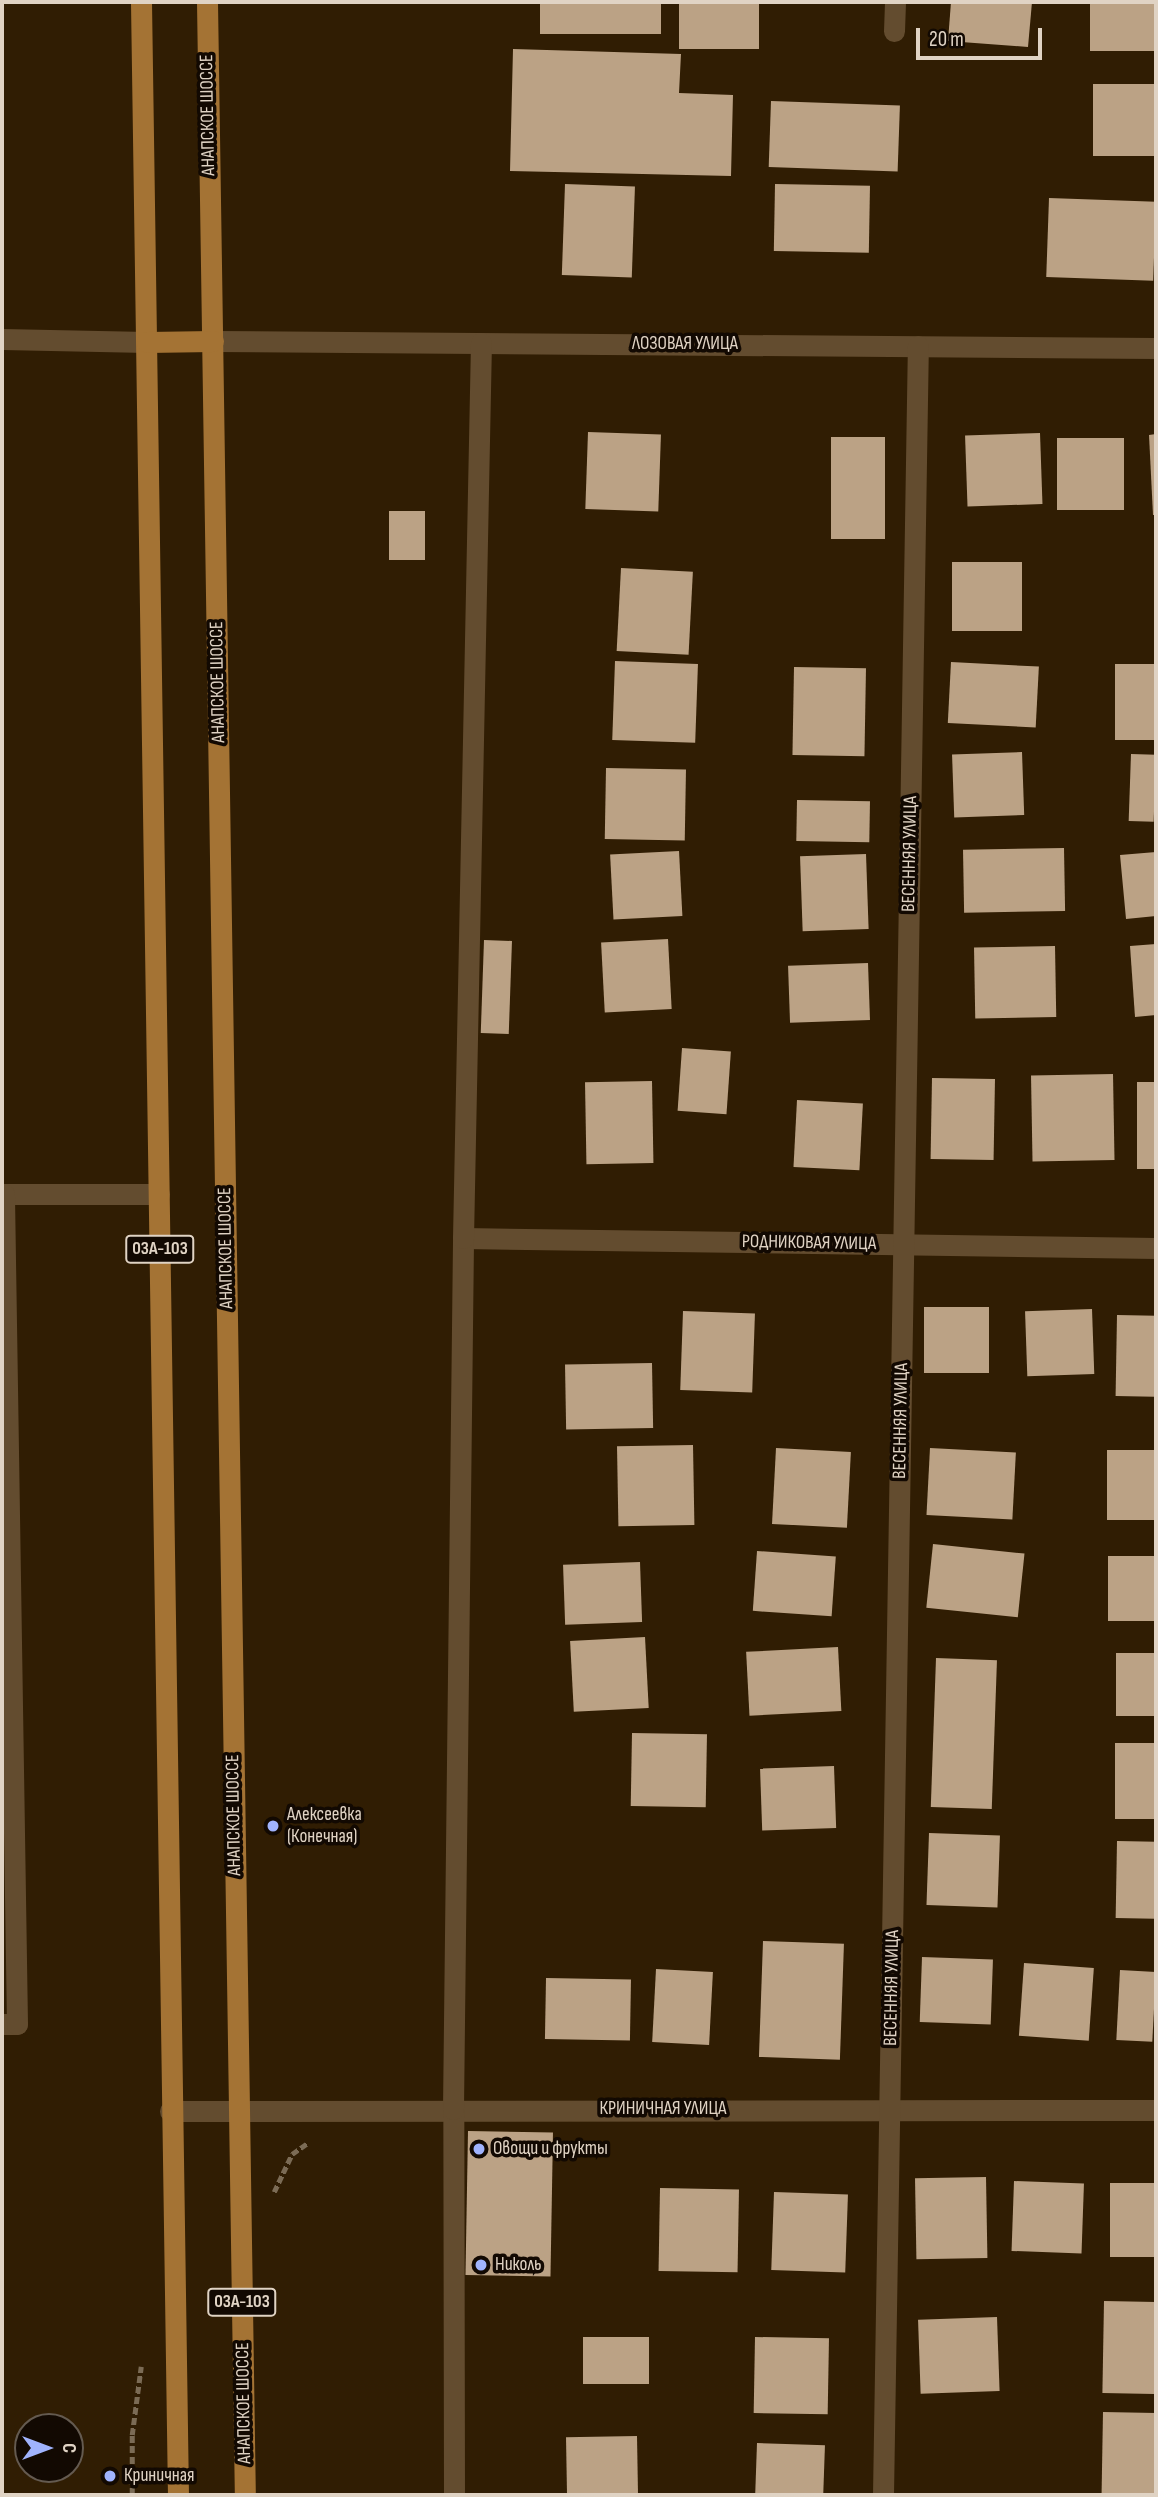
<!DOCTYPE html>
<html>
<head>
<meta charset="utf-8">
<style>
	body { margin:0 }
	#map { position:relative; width:1158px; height:2497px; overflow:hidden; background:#301d03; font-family:"Sofia Sans Condensed",sans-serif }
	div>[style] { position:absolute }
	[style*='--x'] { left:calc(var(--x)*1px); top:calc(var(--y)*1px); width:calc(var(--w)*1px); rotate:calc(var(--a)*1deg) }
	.building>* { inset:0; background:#bba285; transform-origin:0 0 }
	.path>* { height:4.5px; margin-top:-2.25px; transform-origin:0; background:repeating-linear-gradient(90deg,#7b6b55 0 7px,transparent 0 10.5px) }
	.minor>* { height:21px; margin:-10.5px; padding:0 10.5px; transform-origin:10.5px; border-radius:10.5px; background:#634c2f }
	.major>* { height:21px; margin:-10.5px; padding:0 10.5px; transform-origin:10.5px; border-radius:10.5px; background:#a47334 }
	.dots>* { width:19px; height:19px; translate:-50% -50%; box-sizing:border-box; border:4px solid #120902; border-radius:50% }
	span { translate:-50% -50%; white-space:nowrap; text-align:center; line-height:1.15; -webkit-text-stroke:7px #120902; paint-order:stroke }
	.shield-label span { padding:2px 5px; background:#120902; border:2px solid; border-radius:5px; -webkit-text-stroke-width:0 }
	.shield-label { font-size:18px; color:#e0d3c4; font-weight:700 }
	.street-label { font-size:19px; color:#e0d3c4 }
	.poi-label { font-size:19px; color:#e0d3c4 }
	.left { translate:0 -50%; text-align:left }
	.frame { position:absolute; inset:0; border:4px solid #e0d3c4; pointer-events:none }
	.north { position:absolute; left:14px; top:2413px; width:70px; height:70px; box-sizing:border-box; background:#120902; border:2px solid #645a50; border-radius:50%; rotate:90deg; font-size:19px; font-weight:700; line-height:28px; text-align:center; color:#e0d3c4 }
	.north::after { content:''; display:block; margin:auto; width:24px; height:32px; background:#a0b3fd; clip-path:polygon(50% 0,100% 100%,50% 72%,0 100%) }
	.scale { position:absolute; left:916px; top:28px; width:126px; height:32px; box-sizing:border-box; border:4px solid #e0d3c4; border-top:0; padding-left:9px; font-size:21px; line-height:24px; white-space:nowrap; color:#e0d3c4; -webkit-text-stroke:5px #120902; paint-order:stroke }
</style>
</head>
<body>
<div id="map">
	<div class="building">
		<i style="left:540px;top:2px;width:121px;height:32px"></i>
		<i style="left:679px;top:2px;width:80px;height:47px"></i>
		<i style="clip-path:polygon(951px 2px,1032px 2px,1028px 47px,948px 41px)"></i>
		<i style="left:1090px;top:2px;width:66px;height:49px"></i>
		<i style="clip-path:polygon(513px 49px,681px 54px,679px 93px,733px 95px,731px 176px,510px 171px)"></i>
		<i style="left:1093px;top:84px;width:63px;height:72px"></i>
		<i style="left:771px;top:101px;width:129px;height:66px;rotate:2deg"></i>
		<i style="left:565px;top:184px;width:70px;height:91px;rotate:2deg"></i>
		<i style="left:775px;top:184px;width:95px;height:67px;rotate:1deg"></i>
		<i style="left:1049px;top:198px;width:107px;height:79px;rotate:2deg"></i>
		<i style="left:588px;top:432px;width:73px;height:77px;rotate:2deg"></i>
		<i style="left:1040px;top:433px;width:71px;height:75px;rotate:88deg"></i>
		<i style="clip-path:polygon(1156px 434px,1156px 515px,1153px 515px,1149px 435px)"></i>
		<i style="left:831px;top:437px;width:54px;height:102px"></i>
		<i style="left:1057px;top:438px;width:67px;height:72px"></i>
		<i style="left:389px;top:511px;width:36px;height:49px"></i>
		<i style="left:952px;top:562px;width:70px;height:69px"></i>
		<i style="left:621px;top:568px;width:72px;height:83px;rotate:3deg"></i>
		<i style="left:615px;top:661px;width:83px;height:79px;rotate:2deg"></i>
		<i style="left:951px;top:662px;width:88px;height:61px;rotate:3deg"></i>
		<i style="left:1156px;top:664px;width:76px;height:41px;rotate:90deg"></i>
		<i style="left:794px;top:667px;width:72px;height:88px;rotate:1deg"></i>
		<i style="left:1022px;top:752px;width:63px;height:70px;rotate:88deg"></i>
		<i style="left:1131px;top:754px;width:25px;height:67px;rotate:2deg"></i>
		<i style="left:606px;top:768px;width:80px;height:71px;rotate:1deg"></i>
		<i style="left:797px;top:800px;width:73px;height:41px;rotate:1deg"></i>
		<i style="left:1064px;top:848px;width:63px;height:101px;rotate:89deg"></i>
		<i style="left:679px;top:851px;width:65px;height:69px;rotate:87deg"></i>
		<i style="clip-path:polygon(1156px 852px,1156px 916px,1126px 919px,1120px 855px)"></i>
		<i style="left:866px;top:854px;width:75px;height:66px;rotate:88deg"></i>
		<i style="left:668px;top:939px;width:70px;height:67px;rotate:87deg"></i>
		<i style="left:484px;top:940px;width:28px;height:93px;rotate:2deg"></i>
		<i style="clip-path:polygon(1156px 944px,1156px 1015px,1135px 1017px,1130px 946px)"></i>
		<i style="left:1055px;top:946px;width:71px;height:81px;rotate:89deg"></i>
		<i style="left:868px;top:963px;width:57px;height:80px;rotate:88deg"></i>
		<i style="left:682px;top:1048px;width:49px;height:63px;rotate:4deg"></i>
		<i style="left:1113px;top:1074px;width:86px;height:82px;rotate:89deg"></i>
		<i style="left:932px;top:1078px;width:63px;height:81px;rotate:1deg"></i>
		<i style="left:652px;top:1081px;width:82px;height:67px;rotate:89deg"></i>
		<i style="left:1137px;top:1082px;width:19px;height:87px"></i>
		<i style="left:797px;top:1100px;width:66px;height:67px;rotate:3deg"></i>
		<i style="left:924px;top:1307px;width:65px;height:66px"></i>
		<i style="left:1092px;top:1309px;width:65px;height:67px;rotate:88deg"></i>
		<i style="left:683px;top:1311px;width:72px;height:79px;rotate:2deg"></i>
		<i style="left:1117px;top:1315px;width:39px;height:81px;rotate:1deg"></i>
		<i style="left:652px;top:1363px;width:65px;height:87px;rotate:89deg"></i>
		<i style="left:693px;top:1445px;width:80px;height:76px;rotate:89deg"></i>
		<i style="left:776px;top:1448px;width:75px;height:76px;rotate:3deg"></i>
		<i style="left:930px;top:1448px;width:86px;height:67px;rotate:3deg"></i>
		<i style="left:1156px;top:1450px;width:70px;height:49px;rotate:90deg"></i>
		<i style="left:933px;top:1544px;width:92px;height:64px;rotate:6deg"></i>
		<i style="left:757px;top:1551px;width:79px;height:60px;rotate:4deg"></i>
		<i style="left:1108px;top:1556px;width:48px;height:65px"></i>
		<i style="left:640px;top:1562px;width:60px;height:77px;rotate:88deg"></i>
		<i style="left:645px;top:1637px;width:71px;height:75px;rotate:87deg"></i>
		<i style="left:838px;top:1647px;width:64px;height:92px;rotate:87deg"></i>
		<i style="left:1156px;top:1653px;width:63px;height:40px;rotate:90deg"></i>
		<i style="left:936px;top:1658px;width:61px;height:149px;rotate:2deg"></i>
		<i style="left:632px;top:1733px;width:75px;height:73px;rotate:1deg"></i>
		<i style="left:1156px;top:1743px;width:76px;height:41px;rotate:90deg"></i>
		<i style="left:834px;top:1766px;width:62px;height:74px;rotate:88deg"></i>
		<i style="left:929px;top:1833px;width:71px;height:72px;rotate:2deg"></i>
		<i style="left:1117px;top:1841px;width:39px;height:77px;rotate:1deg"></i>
		<i style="left:763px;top:1941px;width:81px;height:116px;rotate:2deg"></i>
		<i style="left:922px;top:1957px;width:71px;height:65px;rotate:2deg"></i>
		<i style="left:1024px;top:1963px;width:70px;height:73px;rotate:4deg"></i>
		<i style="left:656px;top:1969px;width:57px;height:73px;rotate:3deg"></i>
		<i style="left:1120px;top:1970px;width:36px;height:70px;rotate:3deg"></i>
		<i style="left:546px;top:1978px;width:85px;height:61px;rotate:1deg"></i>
		<i style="left:468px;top:2131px;width:85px;height:144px;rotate:1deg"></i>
		<i style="left:986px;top:2177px;width:81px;height:71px;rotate:89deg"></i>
		<i style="left:1014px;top:2181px;width:70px;height:70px;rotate:2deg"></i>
		<i style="left:1156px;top:2183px;width:74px;height:46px;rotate:90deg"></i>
		<i style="left:660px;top:2188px;width:79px;height:83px;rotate:1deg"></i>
		<i style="left:774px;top:2192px;width:74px;height:78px;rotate:2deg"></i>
		<i style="left:1104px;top:2301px;width:52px;height:92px;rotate:1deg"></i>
		<i style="left:997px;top:2317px;width:74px;height:79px;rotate:88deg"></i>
		<i style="left:583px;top:2337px;width:66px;height:47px"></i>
		<i style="left:755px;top:2337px;width:74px;height:76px;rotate:1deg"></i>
		<i style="left:1103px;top:2412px;width:53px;height:83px;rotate:1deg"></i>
		<i style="left:637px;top:2436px;width:59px;height:71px;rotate:89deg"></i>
		<i style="left:757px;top:2443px;width:68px;height:52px;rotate:2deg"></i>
	</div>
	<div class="path">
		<i style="--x:274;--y:2192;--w:42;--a:-64.7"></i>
		<i style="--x:292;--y:2154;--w:19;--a:-35"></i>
		<i style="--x:132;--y:2495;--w:60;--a:-90"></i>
		<i style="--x:132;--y:2435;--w:69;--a:-82.5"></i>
	</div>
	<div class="minor">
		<i style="--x:894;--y:31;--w:29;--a:-88"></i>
		<i style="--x:2;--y:339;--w:145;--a:1.2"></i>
		<i style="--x:213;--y:341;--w:943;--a:0.43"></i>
		<i style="--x:2;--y:1194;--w:157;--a:0"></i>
		<i style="--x:463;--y:1238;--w:693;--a:0.83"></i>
		<i style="--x:2;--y:2024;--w:15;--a:0"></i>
		<i style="--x:17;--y:2024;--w:830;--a:-90.9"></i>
		<i style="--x:170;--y:2111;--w:986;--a:-0.06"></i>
		<i style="--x:454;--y:2495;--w:386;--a:-90.1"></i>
		<i style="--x:453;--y:2109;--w:871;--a:-89.34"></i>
		<i style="--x:463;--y:1238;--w:895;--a:-88.85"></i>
		<i style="--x:883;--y:2495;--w:2149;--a:-89.07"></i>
	</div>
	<div class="major">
		<i style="--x:141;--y:2;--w:2493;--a:89.15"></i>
		<i style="--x:207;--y:2;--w:2493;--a:89.13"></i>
		<i style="--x:147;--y:342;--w:66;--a:-0.9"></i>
	</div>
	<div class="dots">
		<i style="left:273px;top:1826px;background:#a0b3fd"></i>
		<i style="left:479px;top:2149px;background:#a0b3fd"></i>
		<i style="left:481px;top:2265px;background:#a0b3fd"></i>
		<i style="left:110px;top:2476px;background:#a0b3fd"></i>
	</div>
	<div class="shield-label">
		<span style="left:160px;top:1249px">03А-103</span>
		<span style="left:242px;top:2302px">03А-103</span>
	</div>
	<div class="street-label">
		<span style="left:208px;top:115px;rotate:-91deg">АНАПСКОЕ ШОССЕ</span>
		<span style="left:685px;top:344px">ЛОЗОВАЯ УЛИЦА</span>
		<span style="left:218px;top:682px;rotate:-91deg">АНАПСКОЕ ШОССЕ</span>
		<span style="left:910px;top:854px;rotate:-89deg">ВЕСЕННЯЯ УЛИЦА</span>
		<span style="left:809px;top:1243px;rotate:1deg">РОДНИКОВАЯ УЛИЦА</span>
		<span style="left:226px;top:1248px;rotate:-91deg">АНАПСКОЕ ШОССЕ</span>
		<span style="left:901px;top:1421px;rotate:-89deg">ВЕСЕННЯЯ УЛИЦА</span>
		<span style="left:234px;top:1815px;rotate:-91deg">АНАПСКОЕ ШОССЕ</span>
		<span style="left:892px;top:1988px;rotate:-89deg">ВЕСЕННЯЯ УЛИЦА</span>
		<span style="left:663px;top:2109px">КРИНИЧНАЯ УЛИЦА</span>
		<span style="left:244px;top:2403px;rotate:-91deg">АНАПСКОЕ ШОССЕ</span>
	</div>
	<div class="poi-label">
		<span class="left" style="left:287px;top:1826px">Алексеевка<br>(Конечная)</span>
		<span class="left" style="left:493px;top:2149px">Овощи и фрукты</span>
		<span class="left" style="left:495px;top:2265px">Николь</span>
		<span class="left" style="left:124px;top:2476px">Криничная</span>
	</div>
	<div class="frame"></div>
	<div class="north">С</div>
	<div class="scale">20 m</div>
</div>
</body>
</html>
